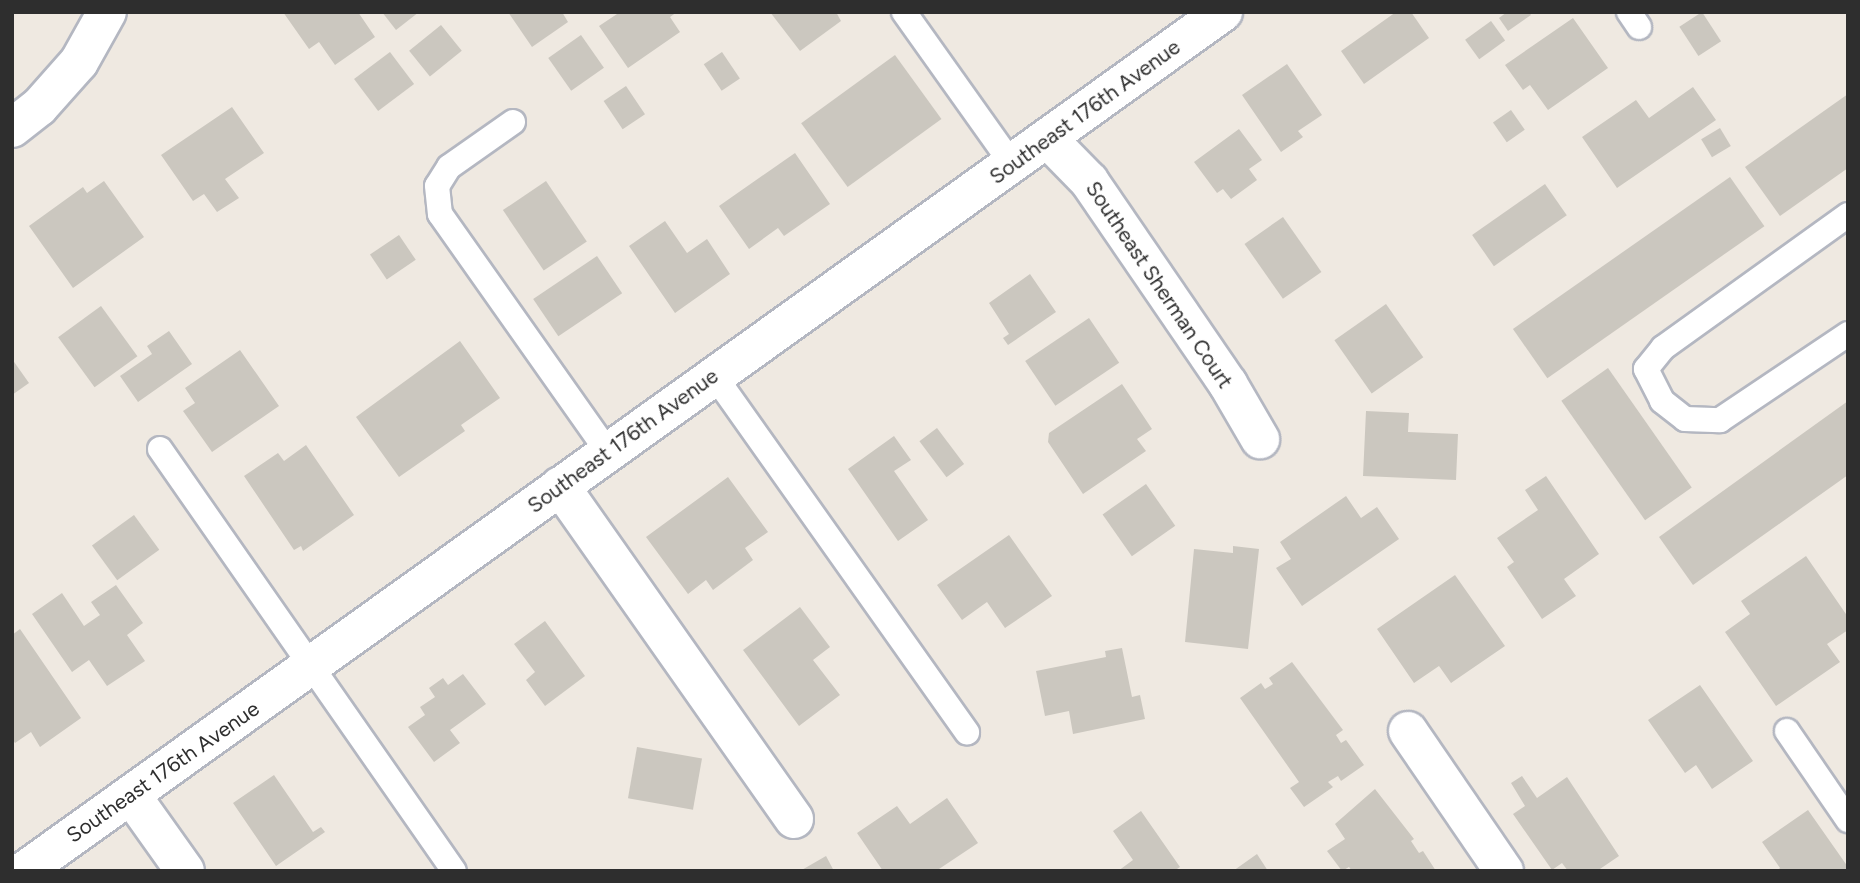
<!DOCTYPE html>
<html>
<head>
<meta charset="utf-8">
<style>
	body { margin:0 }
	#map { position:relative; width:1860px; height:883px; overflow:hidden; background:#efe9e1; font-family:Figtree,sans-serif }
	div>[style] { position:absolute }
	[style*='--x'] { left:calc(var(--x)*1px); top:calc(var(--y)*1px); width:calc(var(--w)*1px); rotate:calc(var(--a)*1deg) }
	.building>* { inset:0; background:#cbc7bf; transform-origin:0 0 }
	.roads { filter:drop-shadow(2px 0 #b4b7c1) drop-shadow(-2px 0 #b4b7c1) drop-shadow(0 2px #b4b7c1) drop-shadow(0 -2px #b4b7c1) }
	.lane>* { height:24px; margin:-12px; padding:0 12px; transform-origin:12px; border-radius:12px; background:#fff }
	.street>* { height:38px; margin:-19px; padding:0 19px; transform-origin:19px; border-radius:19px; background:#fff }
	span { translate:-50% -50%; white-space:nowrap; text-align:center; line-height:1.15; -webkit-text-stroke:5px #fff; paint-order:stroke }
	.street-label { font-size:21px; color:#2e2e2e }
	.frame { position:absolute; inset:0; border:14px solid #2e2e2e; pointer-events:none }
</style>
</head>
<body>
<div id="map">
	<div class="building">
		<i style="clip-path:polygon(283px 12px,358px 12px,375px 37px,335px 65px,319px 42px,309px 49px)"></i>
		<i style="clip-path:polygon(382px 12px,419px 12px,396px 30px)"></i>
		<i style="clip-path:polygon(508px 12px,562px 12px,568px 22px,532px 47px)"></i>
		<i style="clip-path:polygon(620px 12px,677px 12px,670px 17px,680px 32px,628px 68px,599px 26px)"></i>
		<i style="clip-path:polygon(770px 12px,836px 12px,841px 21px,800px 51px)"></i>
		<i style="clip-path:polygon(1396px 12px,1411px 12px,1429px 38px,1364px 84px,1341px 51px)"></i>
		<i style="clip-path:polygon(1507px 12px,1529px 12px,1531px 15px,1508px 31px,1499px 18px)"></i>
		<i style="left:1702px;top:12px;width:35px;height:27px;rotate:57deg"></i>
		<i style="clip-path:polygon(1573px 18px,1608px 68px,1548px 110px,1530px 85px,1523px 90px,1505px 65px)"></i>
		<i style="left:1491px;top:21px;width:24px;height:32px;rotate:54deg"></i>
		<i style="left:441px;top:25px;width:33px;height:41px;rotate:51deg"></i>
		<i style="left:581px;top:35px;width:40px;height:40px;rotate:55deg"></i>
		<i style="left:390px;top:52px;width:40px;height:45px;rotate:53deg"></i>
		<i style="left:722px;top:52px;width:32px;height:22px;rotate:56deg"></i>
		<i style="left:895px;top:55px;width:79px;height:116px;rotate:54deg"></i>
		<i style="clip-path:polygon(1287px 64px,1322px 115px,1298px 131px,1303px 137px,1281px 152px,1242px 95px)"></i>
		<i style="left:626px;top:86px;width:34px;height:27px;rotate:56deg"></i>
		<i style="clip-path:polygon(1693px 87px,1716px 120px,1617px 188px,1582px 137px,1636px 100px,1649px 118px)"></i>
		<i style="clip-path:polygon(1848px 94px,1848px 168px,1780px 216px,1745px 167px)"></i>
		<i style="clip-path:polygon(232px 107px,264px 153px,225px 179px,239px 198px,217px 212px,204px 194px,193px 201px,161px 155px)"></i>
		<i style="left:1511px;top:110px;width:24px;height:22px;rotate:55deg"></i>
		<i style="left:1720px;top:128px;width:21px;height:22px;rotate:59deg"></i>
		<i style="clip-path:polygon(1239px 129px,1262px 160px,1249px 169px,1257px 180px,1231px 199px,1223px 189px,1217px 193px,1194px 162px)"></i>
		<i style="clip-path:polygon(795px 153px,830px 204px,784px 236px,778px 228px,749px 249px,719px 206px)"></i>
		<i style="left:1730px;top:177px;width:60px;height:265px;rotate:55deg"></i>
		<i style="clip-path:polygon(104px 181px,144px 237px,73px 288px,29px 226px,83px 187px,87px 193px)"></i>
		<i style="left:546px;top:181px;width:73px;height:52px;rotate:56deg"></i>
		<i style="left:1545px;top:184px;width:38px;height:89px;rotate:55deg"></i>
		<i style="left:1283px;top:217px;width:67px;height:47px;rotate:55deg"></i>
		<i style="clip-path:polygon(665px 221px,687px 253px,707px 239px,730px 274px,675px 313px,629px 246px)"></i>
		<i style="left:399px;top:235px;width:30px;height:35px;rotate:56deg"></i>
		<i style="left:597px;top:256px;width:45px;height:77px;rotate:56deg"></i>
		<i style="clip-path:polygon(1030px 274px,1056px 312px,1008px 345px,1003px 338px,1009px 334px,989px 303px)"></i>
		<i style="left:1386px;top:304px;width:65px;height:63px;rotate:55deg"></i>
		<i style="left:101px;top:306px;width:62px;height:53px;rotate:54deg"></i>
		<i style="left:1089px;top:318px;width:54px;height:77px;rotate:56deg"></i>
		<i style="clip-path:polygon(169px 331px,192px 364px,138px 402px,120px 376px,152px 354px,147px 346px)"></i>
		<i style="clip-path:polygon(460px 341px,500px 398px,461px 425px,465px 431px,399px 477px,356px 417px)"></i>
		<i style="clip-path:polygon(240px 350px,279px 406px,212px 452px,183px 411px,195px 403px,185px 388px)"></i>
		<i style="clip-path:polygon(12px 359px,29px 383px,12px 395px)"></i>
		<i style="left:1608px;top:368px;width:146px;height:57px;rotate:55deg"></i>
		<i style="clip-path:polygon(1122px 384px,1152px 429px,1137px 439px,1146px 451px,1083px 494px,1048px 442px,1049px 433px)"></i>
		<i style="clip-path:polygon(1848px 401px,1848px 475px,1693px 585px,1659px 537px)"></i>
		<i style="clip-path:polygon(1366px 411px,1409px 413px,1408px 432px,1458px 434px,1456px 480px,1363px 476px)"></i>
		<i style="left:937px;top:428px;width:45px;height:22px;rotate:53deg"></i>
		<i style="clip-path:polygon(894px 436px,911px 460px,894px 471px,928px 520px,898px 541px,848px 469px)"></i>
		<i style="clip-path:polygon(306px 445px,354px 515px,303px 551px,301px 546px,294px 550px,244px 476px,278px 453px,284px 461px)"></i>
		<i style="clip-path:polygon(1546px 476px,1599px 554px,1564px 579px,1576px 596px,1542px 619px,1507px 567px,1514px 562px,1497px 538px,1538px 510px,1525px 490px)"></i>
		<i style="clip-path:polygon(728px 477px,768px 532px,745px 548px,753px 560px,713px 590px,706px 580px,688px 594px,646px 537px)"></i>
		<i style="left:1146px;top:484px;width:51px;height:53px;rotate:55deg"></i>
		<i style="clip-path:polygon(1346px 496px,1361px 518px,1377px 507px,1399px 539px,1302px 606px,1276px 568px,1291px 559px,1280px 542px)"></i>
		<i style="left:134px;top:515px;width:43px;height:52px;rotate:54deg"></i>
		<i style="clip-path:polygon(1009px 535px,1052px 596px,1005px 628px,987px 602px,962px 620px,937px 585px)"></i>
		<i style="clip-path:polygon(1233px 546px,1259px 549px,1248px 649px,1185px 642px,1194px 549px,1233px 553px)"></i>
		<i style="clip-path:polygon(1806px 556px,1848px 617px,1848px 630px,1827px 644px,1840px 662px,1776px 706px,1725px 632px,1750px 614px,1741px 601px)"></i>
		<i style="clip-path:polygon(1455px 575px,1505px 646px,1451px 683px,1439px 666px,1414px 683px,1377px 629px)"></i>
		<i style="clip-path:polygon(116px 585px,143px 623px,127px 635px,145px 661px,107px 686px,89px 660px,72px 672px,32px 614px,62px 593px,84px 626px,100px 615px,91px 602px)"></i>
		<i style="clip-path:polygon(800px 607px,830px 647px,813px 660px,840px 695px,799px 726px,743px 650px)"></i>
		<i style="clip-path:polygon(545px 621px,585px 676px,545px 706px,526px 680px,535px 672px,514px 644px)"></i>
		<i style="clip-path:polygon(20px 629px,81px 718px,40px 747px,31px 732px,15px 743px,12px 739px,12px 635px)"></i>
		<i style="clip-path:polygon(1122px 648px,1132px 697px,1140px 695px,1145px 719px,1073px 734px,1069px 711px,1045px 716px,1036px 671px,1106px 657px,1105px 651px)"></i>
		<i style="clip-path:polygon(1292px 662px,1343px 730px,1336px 735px,1341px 743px,1346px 740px,1364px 765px,1341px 781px,1338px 776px,1328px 782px,1333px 787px,1304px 807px,1290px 788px,1299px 782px,1240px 698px,1261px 683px,1265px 689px,1273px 684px,1269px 678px)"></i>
		<i style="clip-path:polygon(463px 674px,486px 704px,450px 730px,460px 743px,434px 762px,408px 727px,425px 715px,420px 707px,435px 697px,429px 688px,443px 678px,448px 685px)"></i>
		<i style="clip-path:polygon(1700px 685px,1753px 761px,1712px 789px,1696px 765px,1685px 773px,1648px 720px)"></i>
		<i style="left:637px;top:747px;width:66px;height:52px;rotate:10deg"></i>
		<i style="clip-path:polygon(274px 775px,313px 832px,321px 827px,325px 832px,276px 866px,233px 803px)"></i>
		<i style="clip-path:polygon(1522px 776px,1537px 798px,1567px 777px,1619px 856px,1597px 871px,1568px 871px,1562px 863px,1552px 870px,1513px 814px,1525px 806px,1511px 783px)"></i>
		<i style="clip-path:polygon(1375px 789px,1414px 839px,1411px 841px,1419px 853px,1423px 851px,1436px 871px,1352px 871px,1349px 867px,1342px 871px,1327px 851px,1345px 839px,1335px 824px)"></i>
		<i style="clip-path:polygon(947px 798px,978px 843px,936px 871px,883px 871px,857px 833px,897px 806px,910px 824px)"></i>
		<i style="clip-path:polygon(1808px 810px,1848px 867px,1848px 871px,1777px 871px,1780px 868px,1762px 842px)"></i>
		<i style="clip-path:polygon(1141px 811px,1180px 867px,1174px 871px,1118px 871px,1133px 860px,1113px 831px)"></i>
		<i style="clip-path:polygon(1257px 854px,1268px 871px,1233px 871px)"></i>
		<i style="clip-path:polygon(826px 856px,834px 871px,800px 871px)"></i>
	</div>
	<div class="roads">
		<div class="lane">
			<i style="--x:904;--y:12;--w:186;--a:54.6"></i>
			<i style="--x:1629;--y:12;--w:18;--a:56"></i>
			<i style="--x:513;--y:122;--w:78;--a:144.9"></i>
			<i style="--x:449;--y:167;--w:22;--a:122"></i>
			<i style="--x:437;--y:186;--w:28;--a:84"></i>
			<i style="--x:440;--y:214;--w:291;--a:54.8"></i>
			<i style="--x:1848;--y:215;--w:228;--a:144.3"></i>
			<i style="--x:1663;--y:348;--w:27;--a:129"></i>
			<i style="--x:1646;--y:369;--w:36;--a:63"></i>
			<i style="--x:1662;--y:401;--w:29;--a:38"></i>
			<i style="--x:1685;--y:419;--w:35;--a:2"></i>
			<i style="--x:1720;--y:420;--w:154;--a:-33.9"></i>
			<i style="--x:714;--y:375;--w:438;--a:54.7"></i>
			<i style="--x:160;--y:449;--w:514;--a:55.14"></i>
			<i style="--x:1787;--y:731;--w:108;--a:55.6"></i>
		</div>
		<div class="street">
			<i style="--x:12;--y:128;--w:34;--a:-38"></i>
			<i style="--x:39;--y:107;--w:60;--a:-48.4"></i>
			<i style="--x:79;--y:62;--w:57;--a:-60.8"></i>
			<i style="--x:1048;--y:139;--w:59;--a:45.7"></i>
			<i style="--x:1089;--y:181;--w:246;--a:55.6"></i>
			<i style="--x:1228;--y:384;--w:64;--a:59.8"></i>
			<i style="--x:560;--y:486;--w:407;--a:54.9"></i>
			<i style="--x:1408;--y:731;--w:170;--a:55.6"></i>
			<i style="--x:131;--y:795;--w:93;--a:54.6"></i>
			<i style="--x:24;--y:871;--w:1475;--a:-35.62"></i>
		</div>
	</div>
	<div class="street-label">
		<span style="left:1085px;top:112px;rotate:-36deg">Southeast 176th Avenue</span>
		<span style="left:1159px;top:285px;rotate:56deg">Southeast Sherman Court</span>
		<span style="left:623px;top:441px;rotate:-36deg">Southeast 176th Avenue</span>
		<span style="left:163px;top:772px;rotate:-35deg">Southeast 176th Avenue</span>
	</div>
	<div class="frame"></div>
</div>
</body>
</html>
